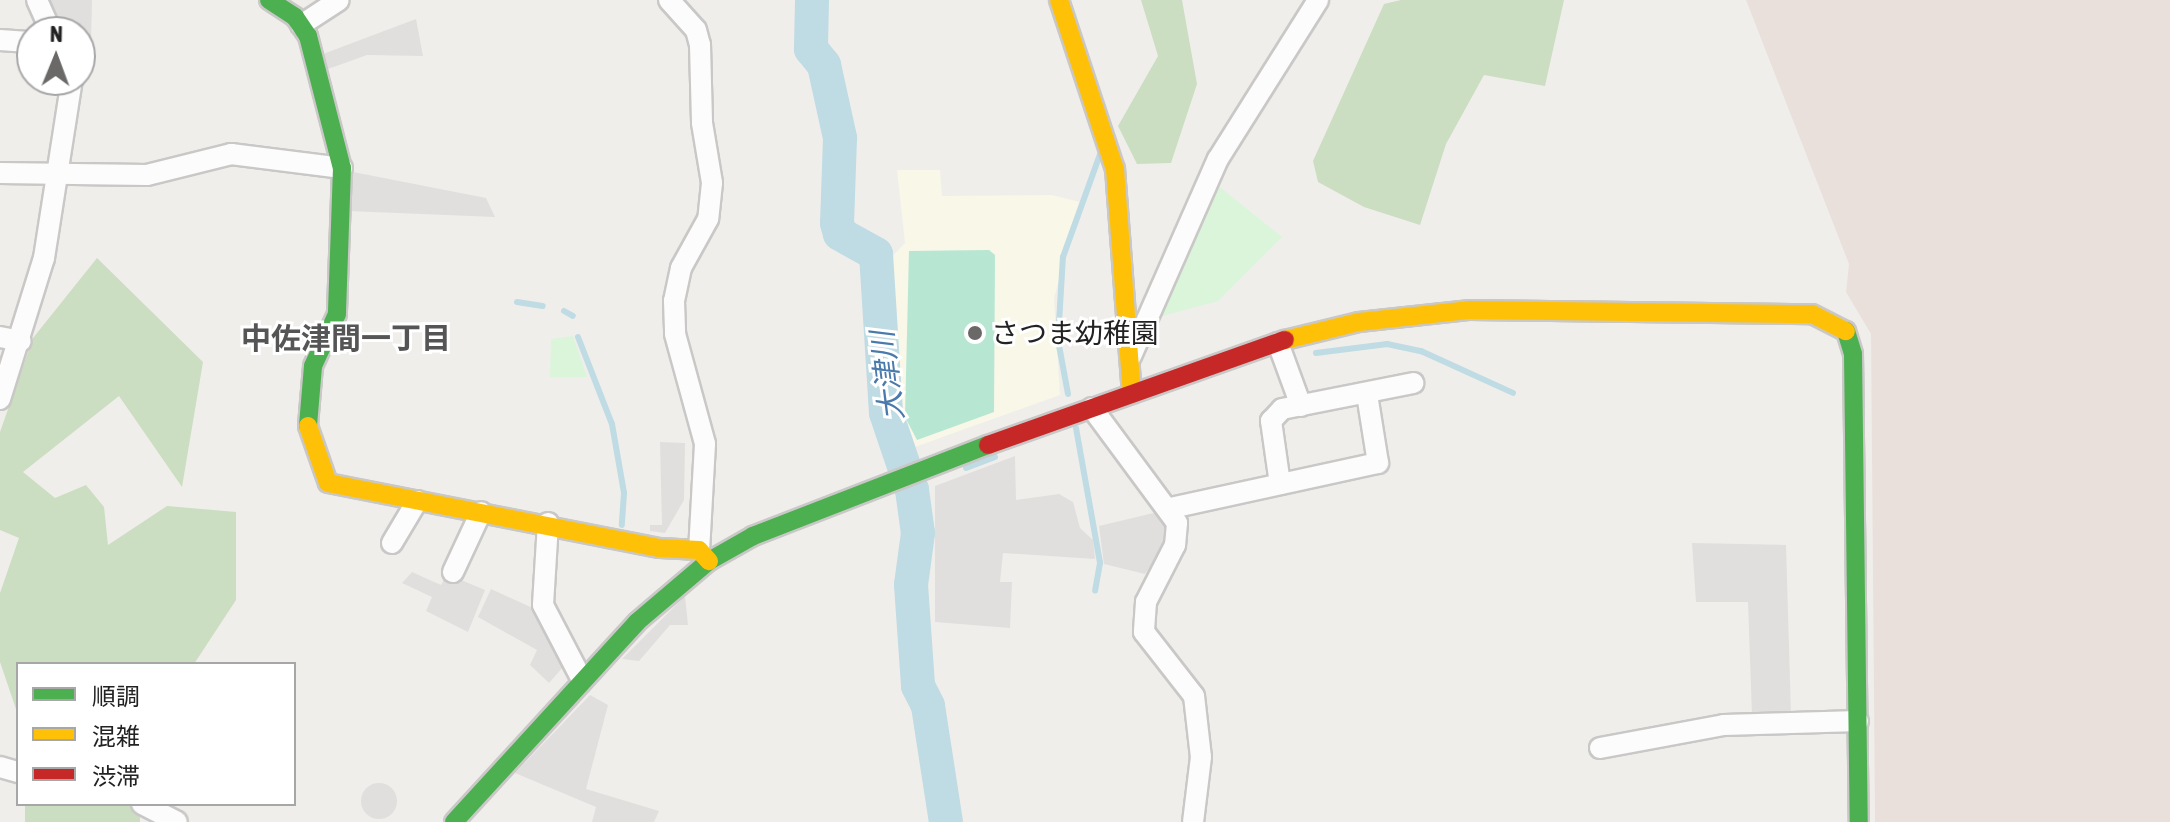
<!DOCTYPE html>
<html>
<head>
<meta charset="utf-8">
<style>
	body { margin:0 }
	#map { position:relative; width:2170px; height:822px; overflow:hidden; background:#f0eeeb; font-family:"Asap Condensed","Noto Sans JP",sans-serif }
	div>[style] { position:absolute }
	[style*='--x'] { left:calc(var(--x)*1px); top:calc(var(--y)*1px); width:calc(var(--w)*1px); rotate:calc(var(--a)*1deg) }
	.education>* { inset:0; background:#f8f7e8 }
	.military>* { inset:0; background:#eae0db }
	.forest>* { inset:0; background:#cbdec1; transform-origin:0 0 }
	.park>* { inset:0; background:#daf5da }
	.pitch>* { inset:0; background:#b7e6d2 }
	.parking>* { inset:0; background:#e0dfde }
	.round { border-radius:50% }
	.stream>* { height:6px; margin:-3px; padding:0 3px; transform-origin:3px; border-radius:3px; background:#bfdbe3 }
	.river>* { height:34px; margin:-17px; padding:0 17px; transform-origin:17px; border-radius:17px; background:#bfdbe3 }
	.roads { filter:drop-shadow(2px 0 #c9c8c7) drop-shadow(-2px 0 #c9c8c7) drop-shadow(0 2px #c9c8c7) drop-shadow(0 -2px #c9c8c7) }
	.street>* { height:20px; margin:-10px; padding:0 10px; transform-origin:10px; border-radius:10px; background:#fdfcfc }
	.fast>* { height:18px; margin:-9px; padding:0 9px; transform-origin:9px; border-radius:9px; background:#4caf50 }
	.slow>* { height:18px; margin:-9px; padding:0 9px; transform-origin:9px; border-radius:9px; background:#ffc107 }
	.jam>* { height:18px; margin:-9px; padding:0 9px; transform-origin:9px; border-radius:9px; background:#c62828 }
	.dots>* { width:22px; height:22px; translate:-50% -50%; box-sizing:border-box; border:4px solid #fff; border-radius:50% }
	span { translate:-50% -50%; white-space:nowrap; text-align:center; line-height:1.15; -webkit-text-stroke:6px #fff; paint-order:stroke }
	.poi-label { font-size:28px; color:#222 }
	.left { translate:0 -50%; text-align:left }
	.neighbourhood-label { font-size:30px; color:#555; font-weight:700 }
	.water-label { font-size:30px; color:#4a7aab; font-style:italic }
	.legend { position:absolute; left:16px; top:662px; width:280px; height:144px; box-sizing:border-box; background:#fff; border:2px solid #a7a7a7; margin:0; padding:10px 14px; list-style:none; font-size:24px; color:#222 }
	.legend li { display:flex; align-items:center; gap:16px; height:40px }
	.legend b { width:40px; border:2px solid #a7a7a7 }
	.north { position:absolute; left:16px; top:16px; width:80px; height:80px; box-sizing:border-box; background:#fff; border:2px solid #a7a7a7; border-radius:50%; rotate:1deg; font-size:22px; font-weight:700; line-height:32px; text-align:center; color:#222 }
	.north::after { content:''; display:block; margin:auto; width:28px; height:36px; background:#6a6968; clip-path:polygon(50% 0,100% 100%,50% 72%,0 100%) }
</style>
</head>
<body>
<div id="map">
	<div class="education">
		<i style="clip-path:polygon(897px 170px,940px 170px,942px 196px,1052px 195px,1080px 202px,1054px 298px,1060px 395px,912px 448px,897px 421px,896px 300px,888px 261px,905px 243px)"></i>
	</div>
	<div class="military">
		<i style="clip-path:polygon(1746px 0,2170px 0,2170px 822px,1875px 822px,1871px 334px,1846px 292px,1849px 264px)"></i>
	</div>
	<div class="forest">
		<i style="clip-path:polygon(1141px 0,1182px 0,1197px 84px,1171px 163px,1137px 164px,1118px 126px,1158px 56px)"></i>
		<i style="clip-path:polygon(1401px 0,1564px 0,1545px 86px,1484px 75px,1446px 144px,1420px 225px,1364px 207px,1318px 182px,1313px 161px,1384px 4px)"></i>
		<i style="clip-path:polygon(97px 258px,203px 362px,182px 487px,119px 396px,23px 472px,55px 498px,86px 485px,104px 507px,108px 545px,167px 506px,236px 512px,236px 600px,194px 664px,18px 664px,18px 715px,0 662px,0 593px,19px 538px,0 530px,0 432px,33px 338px)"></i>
		<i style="left:25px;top:804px;width:115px;height:18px"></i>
	</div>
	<div class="park">
		<i style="clip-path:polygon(1211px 180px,1282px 237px,1218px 301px,1151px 319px)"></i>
		<i style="clip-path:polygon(573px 336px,587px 377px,550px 377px,551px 339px)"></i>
	</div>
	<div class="pitch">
		<i style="clip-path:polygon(989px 250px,995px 255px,994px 412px,917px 440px,905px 417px,909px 251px)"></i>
	</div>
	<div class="parking">
		<i style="clip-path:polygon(42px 0,92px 0,91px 43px,80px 42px,80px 32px,55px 32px)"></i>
		<i style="clip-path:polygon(416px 19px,423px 56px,367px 55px,328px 69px,323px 54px)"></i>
		<i style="clip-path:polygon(348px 171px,486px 198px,495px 217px,348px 211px)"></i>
		<i style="clip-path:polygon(660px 442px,685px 443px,684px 500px,665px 533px,650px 531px,650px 525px,662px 525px)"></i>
		<i style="clip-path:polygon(1015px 456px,1016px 500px,1059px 494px,1073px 502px,1080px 528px,1093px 540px,1095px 559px,1003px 553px,1000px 582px,1012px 582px,1010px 628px,935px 622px,935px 486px)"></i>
		<i style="clip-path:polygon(1162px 511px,1170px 539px,1145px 574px,1104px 564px,1099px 526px)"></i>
		<i style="clip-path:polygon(1692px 543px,1786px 545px,1791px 715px,1752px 715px,1748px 602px,1696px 602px)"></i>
		<i style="clip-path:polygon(412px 572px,441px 585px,447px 574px,485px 590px,468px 632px,426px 611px,432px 597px,402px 583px)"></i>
		<i style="clip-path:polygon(491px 589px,537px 610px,564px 666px,549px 683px,530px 665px,537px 650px,478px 617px)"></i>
		<i style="clip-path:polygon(685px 596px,688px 625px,670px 625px,639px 661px,622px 659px)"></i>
		<i style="clip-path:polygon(590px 695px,608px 705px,586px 789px,659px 811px,654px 822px,592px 822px,596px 807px,515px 773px)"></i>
		<i class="round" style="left:361px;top:783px;width:36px;height:36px"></i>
	</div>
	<div class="stream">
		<i style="--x:517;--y:302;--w:26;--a:9"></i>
		<i style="--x:564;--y:311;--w:10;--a:29"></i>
		<i style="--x:578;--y:337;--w:93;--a:68.7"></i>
		<i style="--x:612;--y:424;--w:70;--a:80.1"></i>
		<i style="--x:624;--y:493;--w:32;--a:94"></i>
		<i style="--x:1316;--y:353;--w:72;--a:-7.2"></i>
		<i style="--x:1387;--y:344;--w:35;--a:12"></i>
		<i style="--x:1421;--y:351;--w:101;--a:24.5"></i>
		<i style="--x:1068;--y:394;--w:55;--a:-100.5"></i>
		<i style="--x:1058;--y:340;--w:83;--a:-86.6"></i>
		<i style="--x:1063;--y:257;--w:109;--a:-70.2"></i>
		<i style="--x:1076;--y:428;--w:137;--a:79.9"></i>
		<i style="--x:1100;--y:563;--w:28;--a:100"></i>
		<i style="--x:966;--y:468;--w:31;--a:-21"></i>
	</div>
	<div class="river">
		<i style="--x:812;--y:0;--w:49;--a:91.2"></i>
		<i style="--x:811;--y:49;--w:21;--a:51"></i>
		<i style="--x:824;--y:65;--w:75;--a:77.6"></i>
		<i style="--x:840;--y:138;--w:85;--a:92"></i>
		<i style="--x:837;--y:223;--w:11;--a:75"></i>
		<i style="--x:840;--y:234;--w:41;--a:29.1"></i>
		<i style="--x:876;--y:254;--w:159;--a:86.4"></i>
		<i style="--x:886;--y:413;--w:81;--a:71.3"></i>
		<i style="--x:912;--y:490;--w:43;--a:82.1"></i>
		<i style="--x:918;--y:533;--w:52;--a:97.7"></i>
		<i style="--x:911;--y:585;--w:101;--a:86"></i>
		<i style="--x:918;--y:686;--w:22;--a:63"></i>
		<i style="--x:928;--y:706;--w:117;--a:81.2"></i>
	</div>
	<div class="roads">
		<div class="street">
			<i style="--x:37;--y:0;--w:35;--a:66"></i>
			<i style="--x:669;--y:0;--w:40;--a:48"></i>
			<i style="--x:696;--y:30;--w:16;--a:75"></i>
			<i style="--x:700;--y:45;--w:78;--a:88.5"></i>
			<i style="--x:702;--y:123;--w:61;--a:80.5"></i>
			<i style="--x:712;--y:183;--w:36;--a:96"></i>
			<i style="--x:708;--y:219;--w:56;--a:118.9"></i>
			<i style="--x:681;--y:268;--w:34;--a:102"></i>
			<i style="--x:674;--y:301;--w:33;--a:88"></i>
			<i style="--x:675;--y:334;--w:114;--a:74.7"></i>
			<i style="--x:705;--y:444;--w:106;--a:93.2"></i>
			<i style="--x:301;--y:25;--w:45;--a:-33.3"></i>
			<i style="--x:0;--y:40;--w:32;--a:4"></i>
			<i style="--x:0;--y:173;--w:147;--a:0.8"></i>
			<i style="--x:147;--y:175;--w:87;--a:-14"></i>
			<i style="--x:231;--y:154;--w:112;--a:7.2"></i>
			<i style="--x:0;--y:337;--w:21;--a:11"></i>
			<i style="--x:1278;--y:343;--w:67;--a:69.9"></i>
			<i style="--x:1131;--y:356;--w:215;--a:-66.2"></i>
			<i style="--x:1218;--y:159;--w:188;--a:-57.8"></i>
			<i style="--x:0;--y:399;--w:148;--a:-72.7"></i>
			<i style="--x:44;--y:258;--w:180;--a:-81.1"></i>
			<i style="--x:1092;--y:408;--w:143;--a:53.5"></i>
			<i style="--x:1177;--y:523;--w:22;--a:95"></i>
			<i style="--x:1175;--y:545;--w:64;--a:117"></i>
			<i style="--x:1146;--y:602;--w:30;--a:94"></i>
			<i style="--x:1144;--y:632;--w:81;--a:52"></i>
			<i style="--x:1194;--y:696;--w:61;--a:83.5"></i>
			<i style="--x:1201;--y:757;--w:65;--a:97"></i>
			<i style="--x:1280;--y:484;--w:64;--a:-98.1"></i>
			<i style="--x:1271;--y:421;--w:16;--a:-47"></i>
			<i style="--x:1282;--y:409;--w:134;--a:-11.2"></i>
			<i style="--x:1171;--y:508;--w:212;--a:-12.3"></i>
			<i style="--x:1378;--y:463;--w:70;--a:-99.1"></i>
			<i style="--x:548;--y:523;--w:82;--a:93.5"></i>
			<i style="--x:543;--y:605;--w:82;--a:62.5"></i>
			<i style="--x:392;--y:543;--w:49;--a:-59.2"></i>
			<i style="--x:453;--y:572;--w:66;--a:-65"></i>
			<i style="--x:1600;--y:748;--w:126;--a:-10.5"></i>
			<i style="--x:1724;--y:725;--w:134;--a:-1.7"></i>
			<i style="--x:0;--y:767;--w:19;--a:16"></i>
			<i style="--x:142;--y:804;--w:39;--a:27"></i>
		</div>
		<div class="fast">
			<i style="--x:269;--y:0;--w:31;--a:33"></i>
			<i style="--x:295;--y:17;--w:23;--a:56"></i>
			<i style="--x:308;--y:36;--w:136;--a:75.6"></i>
			<i style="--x:342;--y:168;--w:146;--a:92"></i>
			<i style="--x:337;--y:314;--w:57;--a:114.8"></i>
			<i style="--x:313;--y:366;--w:60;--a:94.8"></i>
			<i style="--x:1846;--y:331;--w:24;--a:73"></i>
			<i style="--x:1853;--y:354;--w:468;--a:89.3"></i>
			<i style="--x:454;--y:822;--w:271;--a:-47.5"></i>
			<i style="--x:637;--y:622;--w:94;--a:-40.3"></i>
			<i style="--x:709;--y:561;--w:51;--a:-29.6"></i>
			<i style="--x:753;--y:536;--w:252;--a:-21.2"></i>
		</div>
		<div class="slow">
			<i style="--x:1059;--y:0;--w:178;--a:71.7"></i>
			<i style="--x:1115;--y:169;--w:225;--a:85.7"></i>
			<i style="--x:1285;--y:340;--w:76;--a:-13.7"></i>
			<i style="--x:1359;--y:322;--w:112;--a:-6.2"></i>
			<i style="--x:1470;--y:310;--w:342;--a:0.7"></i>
			<i style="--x:1812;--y:314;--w:38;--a:27"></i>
			<i style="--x:308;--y:426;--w:60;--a:70.7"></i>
			<i style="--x:328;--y:483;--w:338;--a:11.1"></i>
			<i style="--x:660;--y:548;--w:39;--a:3"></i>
			<i style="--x:699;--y:550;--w:15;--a:48"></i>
		</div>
		<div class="jam">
			<i style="--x:988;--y:445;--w:315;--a:-19.5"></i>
		</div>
	</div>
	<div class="dots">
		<i style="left:975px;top:333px;background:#6a6968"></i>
	</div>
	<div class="poi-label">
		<span class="left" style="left:991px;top:333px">さつま幼稚園</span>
	</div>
	<div class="neighbourhood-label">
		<span style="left:346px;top:338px">中佐津間一丁目</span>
	</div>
	<div class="water-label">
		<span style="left:887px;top:376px;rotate:-97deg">大津川</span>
	</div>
	<ul class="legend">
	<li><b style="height:10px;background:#4caf50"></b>順調</li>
	<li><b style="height:10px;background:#ffc107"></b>混雑</li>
	<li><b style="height:10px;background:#c62828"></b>渋滞</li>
	</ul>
	<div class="north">N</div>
</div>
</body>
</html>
